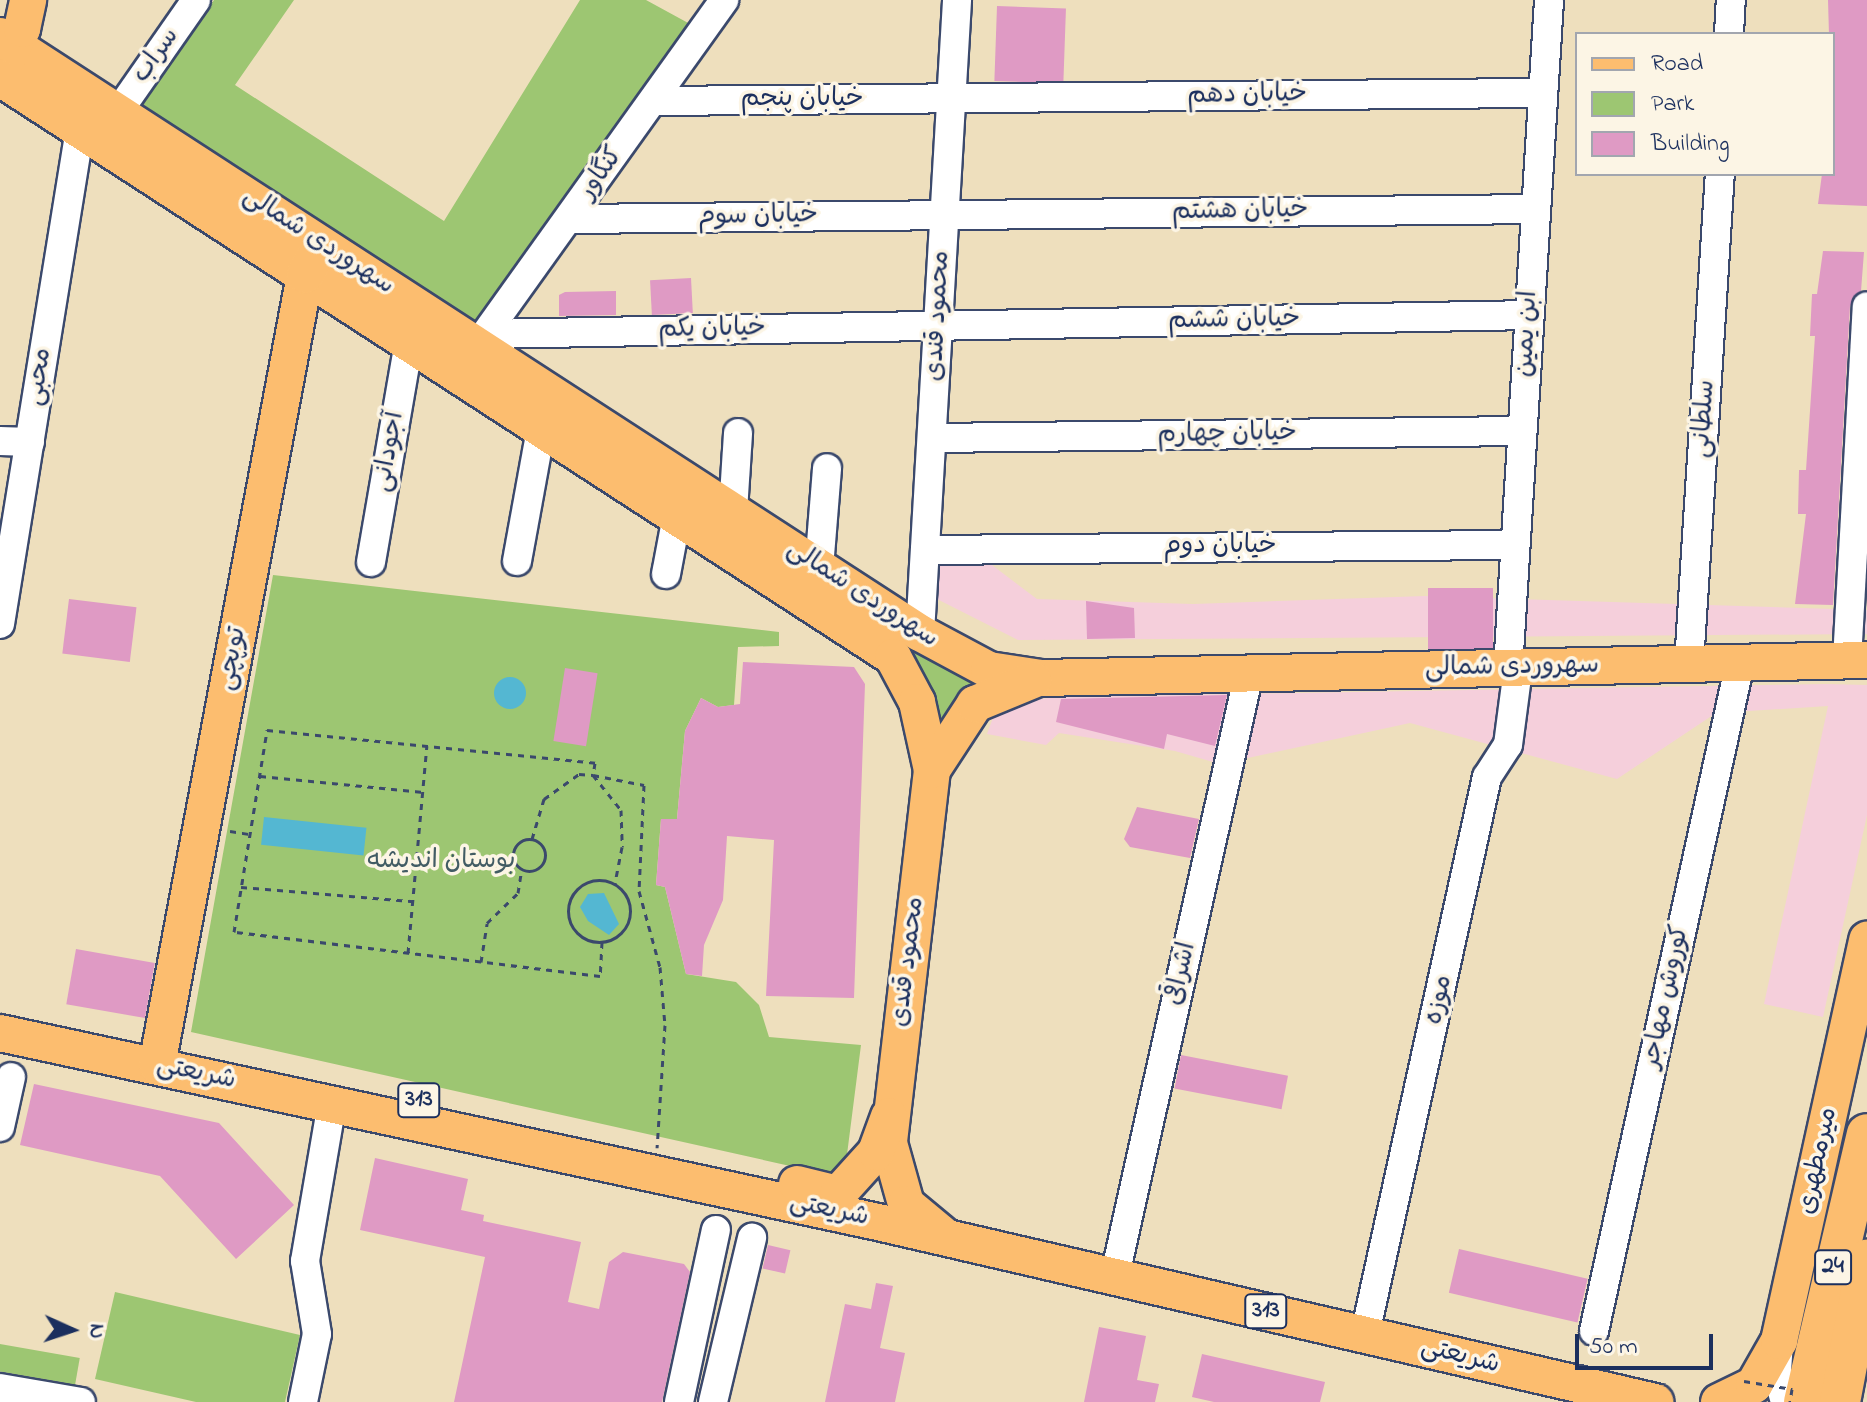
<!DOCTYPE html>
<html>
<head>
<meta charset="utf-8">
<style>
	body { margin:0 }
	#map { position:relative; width:1867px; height:1402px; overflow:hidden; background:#eedfbd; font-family:"Indie Flower","Playpen Sans Arabic",sans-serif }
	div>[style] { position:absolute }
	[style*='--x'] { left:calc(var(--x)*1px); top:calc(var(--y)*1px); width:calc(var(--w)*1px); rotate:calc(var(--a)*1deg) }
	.built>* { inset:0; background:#f5cfdb }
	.green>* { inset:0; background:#9dc672; transform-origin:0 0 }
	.water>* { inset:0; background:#54b7d2; transform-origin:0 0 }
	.round { border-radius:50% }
	.building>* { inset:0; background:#df9ac4; transform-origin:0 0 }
	.path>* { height:3px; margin-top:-1.5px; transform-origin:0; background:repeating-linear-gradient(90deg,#3b496c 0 6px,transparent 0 12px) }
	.path>.ring { margin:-1.5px; padding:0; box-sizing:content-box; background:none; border:3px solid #3b496c; border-radius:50% }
	.roads { filter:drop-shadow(2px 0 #3b496c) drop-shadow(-2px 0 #3b496c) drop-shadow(0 2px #3b496c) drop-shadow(0 -2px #3b496c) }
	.minor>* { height:28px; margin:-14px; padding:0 14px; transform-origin:14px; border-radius:14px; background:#fff }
	.major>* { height:36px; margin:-18px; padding:0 18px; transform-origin:18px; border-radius:18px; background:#fcbd6f }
	.highway>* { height:40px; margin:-20px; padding:0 20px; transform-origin:20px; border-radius:20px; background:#fcbd6f }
	.path-bridge>* { height:3px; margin-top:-1.5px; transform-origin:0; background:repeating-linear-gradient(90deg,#3b496c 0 6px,transparent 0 12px) }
	span { translate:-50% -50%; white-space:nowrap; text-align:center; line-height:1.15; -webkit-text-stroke:7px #fcf5e5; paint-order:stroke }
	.shield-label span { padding:2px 6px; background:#fcf5e5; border:2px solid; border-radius:6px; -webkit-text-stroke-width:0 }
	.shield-label { font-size:24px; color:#1b2f5e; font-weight:700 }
	.street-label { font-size:26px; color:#1b2f5e }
	.park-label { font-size:26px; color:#425c64 }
	.legend { position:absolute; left:1575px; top:32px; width:260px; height:144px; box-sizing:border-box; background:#fcf5e5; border:2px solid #a2a6af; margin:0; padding:10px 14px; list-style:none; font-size:24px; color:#1b2f5e }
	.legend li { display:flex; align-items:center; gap:16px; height:40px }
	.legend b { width:40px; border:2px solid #a2a6af }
	.north { position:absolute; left:32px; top:1290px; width:80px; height:80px; -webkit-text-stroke:6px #fcf5e5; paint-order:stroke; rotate:93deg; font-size:22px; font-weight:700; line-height:32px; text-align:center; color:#1b2f5e }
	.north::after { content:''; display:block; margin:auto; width:28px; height:36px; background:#1b2f5e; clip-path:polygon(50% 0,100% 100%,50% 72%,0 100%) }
	.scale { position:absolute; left:1575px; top:1334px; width:138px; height:36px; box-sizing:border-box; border:4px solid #1b2f5e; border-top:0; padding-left:10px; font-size:24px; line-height:28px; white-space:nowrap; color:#1b2f5e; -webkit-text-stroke:6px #fcf5e5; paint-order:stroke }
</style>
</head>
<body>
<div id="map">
	<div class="built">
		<i style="clip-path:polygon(988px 562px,1037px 599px,1193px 604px,1425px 596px,1867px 610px,1867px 634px,1018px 640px,935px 598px,938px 564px)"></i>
		<i style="clip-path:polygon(1827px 684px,1867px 685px,1867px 815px,1823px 1017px,1764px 1004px,1828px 706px,1716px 713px,1617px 779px,1410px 723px,1220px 764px,1175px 751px,1059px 733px,1046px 745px,987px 734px,998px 704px,1057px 697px)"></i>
	</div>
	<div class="green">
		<i style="clip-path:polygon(214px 0,294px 0,235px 85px,444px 221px,580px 0,646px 0,690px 24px,475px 331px,141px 103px)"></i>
		<i style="clip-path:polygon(273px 575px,779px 632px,779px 646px,738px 647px,734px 705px,718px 707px,701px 698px,685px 731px,677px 819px,661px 819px,656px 885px,665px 887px,686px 974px,736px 982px,759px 1005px,769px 1037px,861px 1045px,844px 1178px,191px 1032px)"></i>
		<i style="clip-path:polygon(906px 639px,976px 683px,936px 729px)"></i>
		<i style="clip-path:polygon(115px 1292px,300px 1335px,285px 1402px,196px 1402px,95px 1379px)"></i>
		<i style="left:0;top:1344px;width:81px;height:27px;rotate:10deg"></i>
	</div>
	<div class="water">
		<i class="round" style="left:494px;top:677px;width:32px;height:32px"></i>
		<i style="left:264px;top:817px;width:103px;height:28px;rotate:6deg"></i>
		<i style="clip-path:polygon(604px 893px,619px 924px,609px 935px,588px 921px,580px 907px,588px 894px)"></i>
	</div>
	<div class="building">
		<i style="clip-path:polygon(1828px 0,1867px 0,1867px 206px,1818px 204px,1822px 174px,1833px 174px)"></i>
		<i style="left:997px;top:6px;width:69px;height:75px;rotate:2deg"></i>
		<i style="clip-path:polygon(1823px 251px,1864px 252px,1861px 291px,1850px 306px,1833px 605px,1795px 604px,1806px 514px,1798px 514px,1799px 470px,1806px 470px,1815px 336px,1810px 336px,1812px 294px,1817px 294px)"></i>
		<i style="left:691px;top:278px;width:35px;height:41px;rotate:87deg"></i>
		<i style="clip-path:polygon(616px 291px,616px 315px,559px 316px,559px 295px,565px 292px)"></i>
		<i style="left:1428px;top:588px;width:65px;height:61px"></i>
		<i style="left:69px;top:599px;width:68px;height:55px;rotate:7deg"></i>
		<i style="clip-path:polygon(1086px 601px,1134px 608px,1135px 638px,1087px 639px)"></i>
		<i style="clip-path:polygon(743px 662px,854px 667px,865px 684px,854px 998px,766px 996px,774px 840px,727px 836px,723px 900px,704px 945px,702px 976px,686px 974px,665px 887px,656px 885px,661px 819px,677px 819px,685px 731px,701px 698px,718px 707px,740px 704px)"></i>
		<i style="left:565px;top:668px;width:33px;height:74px;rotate:9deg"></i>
		<i style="clip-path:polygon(1227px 695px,1215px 746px,1167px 734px,1164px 749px,1056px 722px,1061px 699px)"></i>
		<i style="clip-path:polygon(1137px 807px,1199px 819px,1190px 858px,1130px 847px,1124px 839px)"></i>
		<i style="left:76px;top:949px;width:80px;height:56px;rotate:10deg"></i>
		<i style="left:1181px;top:1055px;width:109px;height:34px;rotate:11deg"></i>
		<i style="clip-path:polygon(34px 1084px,219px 1123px,294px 1205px,236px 1259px,160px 1176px,20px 1145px)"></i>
		<i style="clip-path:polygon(375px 1158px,468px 1179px,461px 1210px,484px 1215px,483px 1221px,581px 1242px,568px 1302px,599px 1309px,609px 1262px,623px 1252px,684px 1264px,690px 1272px,662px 1402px,454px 1402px,485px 1257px,360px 1230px)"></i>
		<i style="left:768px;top:1245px;width:23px;height:24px;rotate:13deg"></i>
		<i style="left:1459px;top:1249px;width:132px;height:45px;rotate:13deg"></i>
		<i style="clip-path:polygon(876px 1283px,893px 1286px,880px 1348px,905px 1353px,895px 1402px,825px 1402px,845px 1304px,871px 1309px)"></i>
		<i style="clip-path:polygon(1099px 1327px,1146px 1336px,1137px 1380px,1159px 1384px,1155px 1402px,1084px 1402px)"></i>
		<i style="clip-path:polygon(1202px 1354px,1325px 1382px,1320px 1402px,1214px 1402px,1192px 1397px)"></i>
	</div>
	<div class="path">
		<i style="--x:260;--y:776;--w:164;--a:5.6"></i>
		<i style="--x:230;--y:831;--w:20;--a:9"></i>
		<i style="--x:532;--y:839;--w:42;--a:-73.3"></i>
		<i style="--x:544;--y:799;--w:43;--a:-35.5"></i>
		<i style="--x:579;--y:774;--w:14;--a:4"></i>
		<i style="--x:593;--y:775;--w:45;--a:51.3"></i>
		<i style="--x:621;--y:810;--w:37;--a:88"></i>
		<i style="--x:622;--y:847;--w:37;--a:101"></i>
		<i class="ring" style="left:513px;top:839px;width:29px;height:29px"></i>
		<i class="ring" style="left:568px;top:880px;width:59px;height:59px"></i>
		<i style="--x:241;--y:887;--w:173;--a:4.7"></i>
		<i style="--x:602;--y:942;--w:34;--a:93"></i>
		<i style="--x:600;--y:976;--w:369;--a:-173.1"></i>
		<i style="--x:234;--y:932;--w:205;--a:-80.7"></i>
		<i style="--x:267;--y:730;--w:330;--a:5.7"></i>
		<i style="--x:595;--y:763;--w:12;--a:99"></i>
		<i style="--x:593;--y:775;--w:52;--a:11.1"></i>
		<i style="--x:644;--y:785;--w:106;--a:92.7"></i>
		<i style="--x:639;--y:891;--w:79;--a:74.6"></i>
		<i style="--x:660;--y:967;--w:58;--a:85.1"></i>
		<i style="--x:665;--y:1025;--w:123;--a:93.7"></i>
		<i style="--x:408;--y:953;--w:208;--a:-84.8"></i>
		<i style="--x:481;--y:962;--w:39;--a:-81"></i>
		<i style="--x:487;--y:923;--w:43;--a:-44.1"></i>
		<i style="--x:518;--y:893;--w:24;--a:-81"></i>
	</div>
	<div class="roads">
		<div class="minor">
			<i style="--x:1729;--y:34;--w:34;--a:-87"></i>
			<i style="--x:653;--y:101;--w:890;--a:-0.52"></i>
			<i style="--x:118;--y:112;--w:136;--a:-55.1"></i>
			<i style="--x:571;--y:219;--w:965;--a:-0.59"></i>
			<i style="--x:486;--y:334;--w:1043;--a:-1.04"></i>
			<i style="--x:478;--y:344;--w:423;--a:-54.4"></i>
			<i style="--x:932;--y:438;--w:590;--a:-0.68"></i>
			<i style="--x:0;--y:441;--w:30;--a:2"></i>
			<i style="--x:733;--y:511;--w:78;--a:-86.3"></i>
			<i style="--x:925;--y:550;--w:590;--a:-0.49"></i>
			<i style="--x:517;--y:561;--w:134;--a:-79.7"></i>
			<i style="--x:371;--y:562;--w:222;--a:-80.2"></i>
			<i style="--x:819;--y:568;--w:100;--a:-85.4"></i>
			<i style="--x:666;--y:574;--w:59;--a:-79.3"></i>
			<i style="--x:0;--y:624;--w:501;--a:-80.82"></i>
			<i style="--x:920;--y:633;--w:634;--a:-86.65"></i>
			<i style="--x:1847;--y:660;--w:354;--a:-86.8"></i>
			<i style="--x:1689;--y:664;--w:491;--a:-86.4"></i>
			<i style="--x:1508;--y:669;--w:670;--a:-86.49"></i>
			<i style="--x:0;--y:1127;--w:51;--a:-77.6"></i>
			<i style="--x:1115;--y:1275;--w:617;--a:-77.45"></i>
			<i style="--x:1594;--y:1331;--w:684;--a:-77.67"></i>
			<i style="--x:1365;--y:1334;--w:570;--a:-77.65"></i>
			<i style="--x:1487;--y:777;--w:38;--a:-57"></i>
			<i style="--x:1508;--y:745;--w:77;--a:-82.5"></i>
			<i style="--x:1779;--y:1342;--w:32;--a:94"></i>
			<i style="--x:1777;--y:1374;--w:29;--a:74"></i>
			<i style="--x:0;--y:1388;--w:82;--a:9.8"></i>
			<i style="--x:303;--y:1402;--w:69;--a:-78.4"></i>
			<i style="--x:317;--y:1334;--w:74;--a:-99.3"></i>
			<i style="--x:305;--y:1261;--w:160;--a:-80.3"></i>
			<i style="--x:679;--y:1402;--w:176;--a:-77.9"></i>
			<i style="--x:713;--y:1402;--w:169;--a:-76.6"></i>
		</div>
		<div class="major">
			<i style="--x:0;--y:36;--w:1097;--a:32.98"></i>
			<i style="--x:920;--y:633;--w:78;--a:28.2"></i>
			<i style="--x:989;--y:670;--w:53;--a:8.7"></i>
			<i style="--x:1041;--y:678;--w:826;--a:-1.25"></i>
			<i style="--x:3;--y:66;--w:42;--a:-62.8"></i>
			<i style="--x:22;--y:29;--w:30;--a:-78"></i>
			<i style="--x:0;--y:78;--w:1064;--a:32.96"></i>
			<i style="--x:893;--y:657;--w:51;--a:61.9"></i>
			<i style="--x:917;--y:702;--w:70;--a:77.6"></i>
			<i style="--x:932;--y:770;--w:375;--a:96.6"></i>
			<i style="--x:889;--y:1143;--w:63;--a:74.4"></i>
			<i style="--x:906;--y:1204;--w:47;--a:39.8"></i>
			<i style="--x:932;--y:770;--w:79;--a:-56.9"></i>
			<i style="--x:975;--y:704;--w:63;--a:-22.5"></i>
			<i style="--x:0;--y:1033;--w:898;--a:12.15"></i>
			<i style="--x:878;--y:1222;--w:798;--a:13.04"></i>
			<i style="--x:157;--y:1065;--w:804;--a:-79.39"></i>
			<i style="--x:305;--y:275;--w:23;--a:-61"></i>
			<i style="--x:797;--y:1184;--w:42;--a:13.7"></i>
			<i style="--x:838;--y:1194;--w:57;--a:-47.9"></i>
			<i style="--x:876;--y:1152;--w:38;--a:-70"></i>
			<i style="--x:1719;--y:1402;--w:39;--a:-26"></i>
			<i style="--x:1754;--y:1385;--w:51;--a:-60.4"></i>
			<i style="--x:1779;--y:1341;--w:411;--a:-77.6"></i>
		</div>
		<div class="highway">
			<i style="--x:1804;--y:1402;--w:275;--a:-76.8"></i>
			<i style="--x:1840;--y:1402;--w:145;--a:-79.2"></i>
		</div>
	</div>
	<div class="path-bridge">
		<i style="--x:1744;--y:1381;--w:49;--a:9.5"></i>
		<i style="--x:1792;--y:1389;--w:13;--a:99"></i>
	</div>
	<div class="shield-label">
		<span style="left:419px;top:1100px">313</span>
		<span style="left:1833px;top:1267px">24</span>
		<span style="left:1266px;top:1311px">313</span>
	</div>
	<div class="street-label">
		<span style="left:157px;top:56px;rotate:-55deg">سراب</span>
		<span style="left:1247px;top:96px;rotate:-1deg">خیابان دهم</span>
		<span style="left:802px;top:100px">خیابان پنجم</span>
		<span style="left:602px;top:174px;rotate:-55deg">کنگاور</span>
		<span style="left:1240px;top:212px;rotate:-1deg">خیابان هشتم</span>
		<span style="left:758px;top:217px;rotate:-1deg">خیابان سوم</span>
		<span style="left:318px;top:242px;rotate:33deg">سهروردی شمالی</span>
		<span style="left:939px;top:316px;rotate:-87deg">محمود قندی</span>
		<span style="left:1234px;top:321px;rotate:-1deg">خیابان ششم</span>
		<span style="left:712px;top:330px;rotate:-1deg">خیابان یکم</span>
		<span style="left:1528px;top:334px;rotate:-87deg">ابن یمین</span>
		<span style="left:40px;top:377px;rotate:-81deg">محبی</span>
		<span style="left:1705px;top:419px;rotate:-86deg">سلطانی</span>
		<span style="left:1227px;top:435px;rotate:-1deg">خیابان چهارم</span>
		<span style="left:390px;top:452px;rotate:-80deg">آجودانی</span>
		<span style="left:1220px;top:547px">خیابان دوم</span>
		<span style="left:862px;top:595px;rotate:33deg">سهروردی شمالی</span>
		<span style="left:233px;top:659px;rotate:-79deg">توپچی</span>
		<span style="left:1512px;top:668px;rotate:-1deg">سهروردی شمالی</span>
		<span style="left:909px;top:962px;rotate:-83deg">محمود قندی</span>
		<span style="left:1182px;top:974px;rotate:-77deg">اشراقی</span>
		<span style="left:1667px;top:997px;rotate:-78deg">کوروش مهاجر</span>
		<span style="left:1440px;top:1000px;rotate:-77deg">موزه</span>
		<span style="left:196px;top:1074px;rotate:12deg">شریعتی</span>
		<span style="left:1819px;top:1161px;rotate:-78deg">میرمطهری</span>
		<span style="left:829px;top:1211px;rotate:12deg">شریعتی</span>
		<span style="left:1460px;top:1357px;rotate:14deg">شریعتی</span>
	</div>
	<div class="park-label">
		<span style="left:441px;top:862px">بوستان اندیشه</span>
	</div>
	<ul class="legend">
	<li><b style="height:10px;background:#fcbd6f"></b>Road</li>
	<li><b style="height:22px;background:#9dc672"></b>Park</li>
	<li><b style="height:22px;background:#df9ac4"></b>Building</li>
	</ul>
	<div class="north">N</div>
	<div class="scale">50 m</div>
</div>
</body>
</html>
